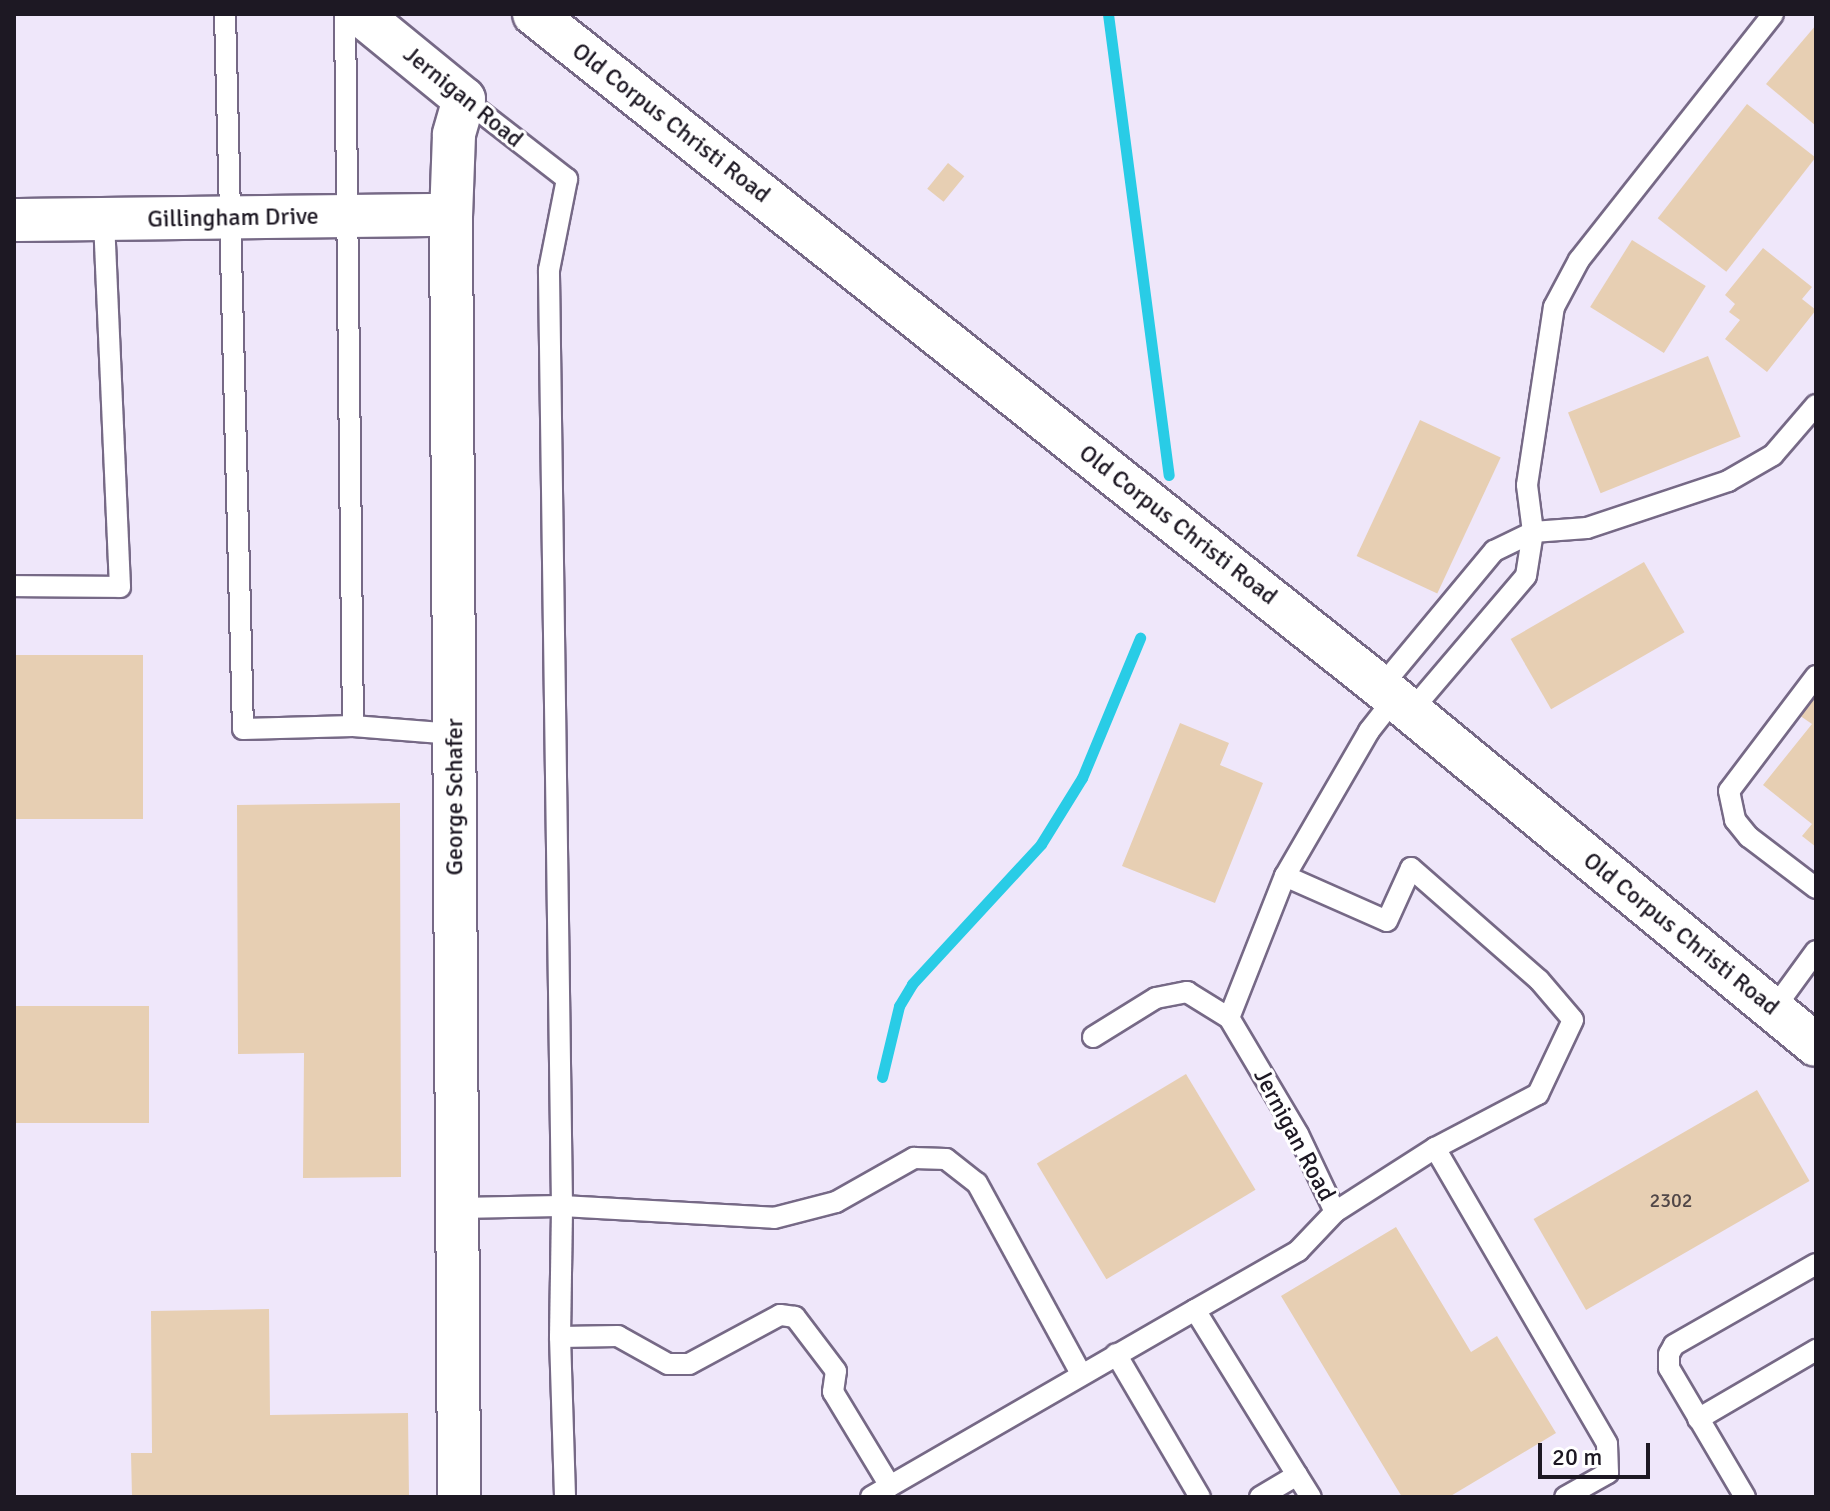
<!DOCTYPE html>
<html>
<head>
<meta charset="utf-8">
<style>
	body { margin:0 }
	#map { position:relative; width:1830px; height:1511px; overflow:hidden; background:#efe7fa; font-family:Signika,sans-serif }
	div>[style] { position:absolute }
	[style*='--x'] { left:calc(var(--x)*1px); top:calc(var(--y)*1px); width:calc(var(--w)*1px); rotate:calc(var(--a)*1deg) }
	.stream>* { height:11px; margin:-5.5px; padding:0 5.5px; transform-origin:5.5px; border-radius:5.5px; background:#29cce6 }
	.building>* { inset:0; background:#e7cfb3; transform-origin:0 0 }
	.roads { filter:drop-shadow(2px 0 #766986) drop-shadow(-2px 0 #766986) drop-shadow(0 2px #766986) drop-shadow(0 -2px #766986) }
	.lane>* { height:20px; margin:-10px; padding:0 10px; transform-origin:10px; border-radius:10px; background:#fff }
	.street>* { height:42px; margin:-21px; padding:0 21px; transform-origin:21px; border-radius:21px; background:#fff }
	span { translate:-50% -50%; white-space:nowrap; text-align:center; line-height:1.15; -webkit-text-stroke:6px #fff; paint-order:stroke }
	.number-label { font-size:20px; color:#504647 }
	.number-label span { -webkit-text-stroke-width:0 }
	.street-label { font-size:24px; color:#1d1823 }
	.frame { position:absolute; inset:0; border:16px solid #1d1823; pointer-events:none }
	.scale { position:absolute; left:1538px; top:1443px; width:112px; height:36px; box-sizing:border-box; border:4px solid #1d1823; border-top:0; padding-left:10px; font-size:24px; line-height:28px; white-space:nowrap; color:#1d1823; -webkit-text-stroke:6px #fff; paint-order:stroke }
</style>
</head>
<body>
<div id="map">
	<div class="stream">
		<i style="--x:1108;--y:14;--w:465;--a:82.5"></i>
		<i style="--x:882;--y:1077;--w:73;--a:-76.5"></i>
		<i style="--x:899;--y:1006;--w:26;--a:-59"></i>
		<i style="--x:912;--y:984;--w:190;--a:-47.3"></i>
		<i style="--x:1041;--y:844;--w:78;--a:-58.2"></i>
		<i style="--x:1082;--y:778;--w:152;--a:-67.5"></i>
	</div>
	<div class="building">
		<i style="clip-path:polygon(1816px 25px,1816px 126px,1766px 84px)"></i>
		<i style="left:1747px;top:104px;width:87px;height:145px;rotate:38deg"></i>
		<i style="left:948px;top:163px;width:21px;height:33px;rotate:39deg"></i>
		<i style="left:1632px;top:240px;width:87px;height:79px;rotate:32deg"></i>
		<i style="clip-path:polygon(1763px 248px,1812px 287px,1802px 299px,1816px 310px,1767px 372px,1725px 339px,1740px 320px,1729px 312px,1735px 304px,1725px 295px)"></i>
		<i style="left:1708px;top:356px;width:87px;height:151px;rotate:68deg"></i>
		<i style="left:1420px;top:420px;width:89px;height:150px;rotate:25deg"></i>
		<i style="left:1644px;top:562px;width:81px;height:154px;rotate:60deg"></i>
		<i style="left:143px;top:655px;width:164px;height:129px;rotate:90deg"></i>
		<i style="clip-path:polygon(1816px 688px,1816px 847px,1802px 836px,1812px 824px,1763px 785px,1812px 724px,1796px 713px)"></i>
		<i style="clip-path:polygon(1180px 723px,1229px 743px,1220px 765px,1263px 783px,1215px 903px,1122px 866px)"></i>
		<i style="clip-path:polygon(400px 803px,401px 1177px,303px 1178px,304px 1053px,238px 1054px,237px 805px)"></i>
		<i style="left:149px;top:1006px;width:117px;height:135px;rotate:90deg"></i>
		<i style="left:1186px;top:1074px;width:135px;height:174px;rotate:59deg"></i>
		<i style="left:1757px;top:1090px;width:105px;height:258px;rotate:60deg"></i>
		<i style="clip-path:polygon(1396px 1227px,1471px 1352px,1497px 1336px,1556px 1433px,1449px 1497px,1402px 1497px,1281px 1296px)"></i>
		<i style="clip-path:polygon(269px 1309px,270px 1415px,408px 1413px,409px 1497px,132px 1497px,131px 1453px,152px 1453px,151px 1311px)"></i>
	</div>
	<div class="roads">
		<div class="lane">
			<i style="--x:225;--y:14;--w:715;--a:88.56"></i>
			<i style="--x:243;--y:729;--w:110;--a:-1.6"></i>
			<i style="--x:353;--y:726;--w:101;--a:4.5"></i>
			<i style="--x:345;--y:14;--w:712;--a:89.36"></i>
			<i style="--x:14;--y:586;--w:106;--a:0.5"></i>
			<i style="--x:120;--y:587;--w:368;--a:-92.5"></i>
			<i style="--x:1816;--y:676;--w:144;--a:127.1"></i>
			<i style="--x:1729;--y:791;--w:30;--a:78"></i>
			<i style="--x:1735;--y:820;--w:22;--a:51"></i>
			<i style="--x:1749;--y:837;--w:84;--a:37.3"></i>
			<i style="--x:1381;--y:687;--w:177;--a:-50.3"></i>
			<i style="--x:1494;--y:551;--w:43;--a:-26"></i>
			<i style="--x:1533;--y:532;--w:54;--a:-4.2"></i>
			<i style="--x:1587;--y:528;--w:149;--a:-18.4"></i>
			<i style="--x:1728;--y:481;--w:52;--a:-30"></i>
			<i style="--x:1773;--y:455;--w:66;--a:-49.3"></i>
			<i style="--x:1411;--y:711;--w:177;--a:-49.6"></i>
			<i style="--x:1526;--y:576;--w:45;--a:-81"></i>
			<i style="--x:1533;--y:532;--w:47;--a:-97.3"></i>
			<i style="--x:1527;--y:485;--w:180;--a:-81.4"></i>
			<i style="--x:1554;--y:307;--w:53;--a:-62"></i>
			<i style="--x:1579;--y:260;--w:313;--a:-51.7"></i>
			<i style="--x:1285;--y:876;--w:111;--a:23.8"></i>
			<i style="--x:1387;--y:921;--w:58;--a:-65.6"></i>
			<i style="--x:1411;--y:868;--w:170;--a:41.2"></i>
			<i style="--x:1539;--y:980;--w:52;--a:49.6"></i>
			<i style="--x:1573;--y:1020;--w:82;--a:115.3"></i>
			<i style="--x:1538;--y:1094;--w:116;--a:152.3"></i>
			<i style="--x:1773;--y:1010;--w:73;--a:-53.9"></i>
			<i style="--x:1093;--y:1037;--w:74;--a:-31.8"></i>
			<i style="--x:1156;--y:998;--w:32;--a:-11"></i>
			<i style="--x:1187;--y:992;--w:49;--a:31.8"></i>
			<i style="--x:457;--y:1208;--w:105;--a:-1.1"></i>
			<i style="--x:562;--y:1206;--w:936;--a:-90.8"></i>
			<i style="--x:549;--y:270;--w:93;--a:-78.8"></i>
			<i style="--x:567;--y:179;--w:130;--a:-142.2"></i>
			<i style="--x:1335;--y:1212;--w:119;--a:-32.6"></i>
			<i style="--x:1435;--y:1148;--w:342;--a:59.8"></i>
			<i style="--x:1607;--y:1444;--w:29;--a:88"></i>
			<i style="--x:1608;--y:1473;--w:49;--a:150.8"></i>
			<i style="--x:560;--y:1337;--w:160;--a:88.2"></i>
			<i style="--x:1116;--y:1354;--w:166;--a:59.6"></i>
			<i style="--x:1698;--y:1419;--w:137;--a:-30.3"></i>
			<i style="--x:1297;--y:1475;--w:26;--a:58"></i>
			<i style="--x:890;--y:1486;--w:110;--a:-121.2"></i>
			<i style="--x:833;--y:1392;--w:21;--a:-82"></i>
			<i style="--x:836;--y:1371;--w:68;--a:-127.2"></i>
			<i style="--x:795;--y:1317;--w:15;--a:-172"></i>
			<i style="--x:780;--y:1315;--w:103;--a:151.7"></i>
			<i style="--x:689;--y:1364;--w:21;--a:180"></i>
			<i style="--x:668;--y:1364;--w:57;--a:-150.8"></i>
			<i style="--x:618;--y:1336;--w:58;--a:179"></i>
			<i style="--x:560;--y:1337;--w:131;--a:-89.1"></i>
			<i style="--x:562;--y:1206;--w:212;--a:3.2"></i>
			<i style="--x:774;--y:1218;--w:64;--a:-14.5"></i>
			<i style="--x:836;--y:1202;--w:90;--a:-29.4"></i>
			<i style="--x:914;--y:1158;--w:32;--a:2"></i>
			<i style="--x:946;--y:1159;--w:39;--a:38"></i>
			<i style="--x:977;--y:1183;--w:217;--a:61.4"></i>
			<i style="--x:871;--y:1497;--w:374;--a:-30"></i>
			<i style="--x:1260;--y:1497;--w:43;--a:-30.7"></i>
			<i style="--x:1297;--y:1475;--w:194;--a:-121.7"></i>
			<i style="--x:1195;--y:1310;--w:119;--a:-29.8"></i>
			<i style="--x:1298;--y:1251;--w:54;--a:-46.5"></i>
			<i style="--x:1335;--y:1212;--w:86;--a:-115.4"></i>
			<i style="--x:1298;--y:1134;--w:135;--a:-120.7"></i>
			<i style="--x:1229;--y:1018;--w:153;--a:-68.5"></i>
			<i style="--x:1285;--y:876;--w:168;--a:-59.9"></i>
			<i style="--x:1369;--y:731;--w:42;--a:-51.8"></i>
			<i style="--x:1745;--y:1497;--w:150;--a:-120.5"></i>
			<i style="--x:1669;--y:1368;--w:14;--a:-90"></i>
			<i style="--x:1669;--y:1354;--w:10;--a:-61"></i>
			<i style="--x:1674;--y:1345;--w:163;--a:-29.7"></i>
		</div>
		<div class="street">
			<i style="--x:360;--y:14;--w:134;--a:39.3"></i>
			<i style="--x:464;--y:99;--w:37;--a:106"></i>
			<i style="--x:454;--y:135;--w:80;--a:92.1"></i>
			<i style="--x:451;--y:215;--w:1282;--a:89.64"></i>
			<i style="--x:534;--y:14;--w:1082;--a:38.47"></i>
			<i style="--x:1381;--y:687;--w:563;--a:39.45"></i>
			<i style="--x:14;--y:220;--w:437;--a:-0.7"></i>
		</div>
	</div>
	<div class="number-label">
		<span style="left:1671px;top:1200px">2302</span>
	</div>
	<div class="street-label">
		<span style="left:463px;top:97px;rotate:39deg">Jernigan Road</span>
		<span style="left:671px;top:123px;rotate:38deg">Old Corpus Christi Road</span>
		<span style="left:233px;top:218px;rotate:-1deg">Gillingham Drive</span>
		<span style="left:1178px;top:525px;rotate:38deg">Old Corpus Christi Road</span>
		<span style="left:455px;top:797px;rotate:-90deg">George Schafer</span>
		<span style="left:1681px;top:934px;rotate:39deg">Old Corpus Christi Road</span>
		<span style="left:1294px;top:1135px;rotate:62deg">Jernigan Road</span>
	</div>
	<div class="frame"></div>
	<div class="scale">20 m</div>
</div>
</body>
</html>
